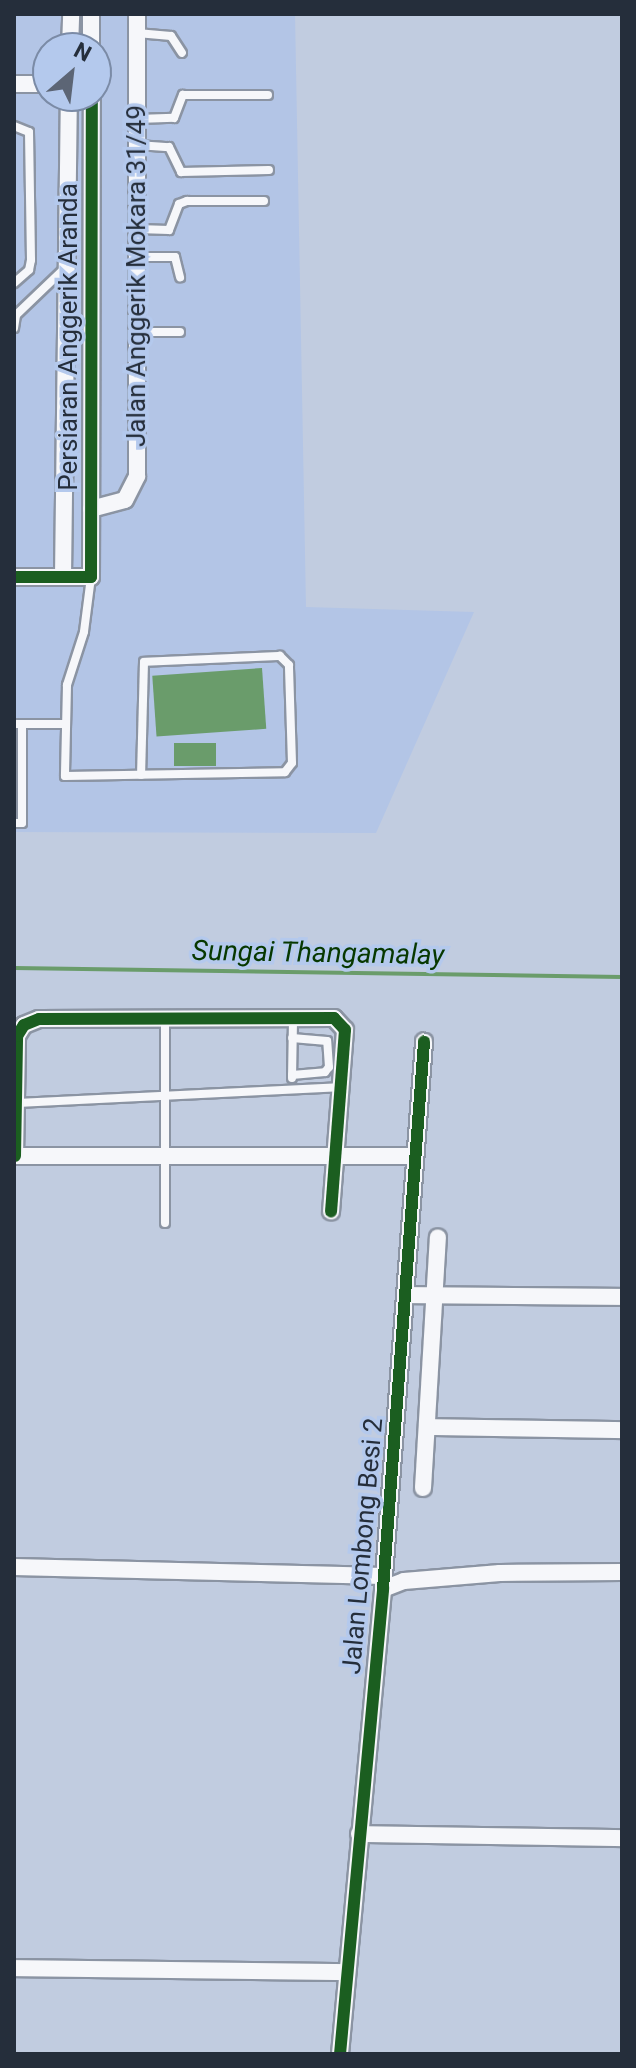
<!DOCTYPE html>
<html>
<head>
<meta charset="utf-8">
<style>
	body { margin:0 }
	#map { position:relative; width:636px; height:2068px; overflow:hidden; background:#c1cce0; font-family:Roboto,sans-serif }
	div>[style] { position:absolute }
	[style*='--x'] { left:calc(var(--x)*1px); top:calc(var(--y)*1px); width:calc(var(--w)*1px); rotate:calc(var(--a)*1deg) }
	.built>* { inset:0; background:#b3c5e6 }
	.water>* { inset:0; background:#6a9c6b; transform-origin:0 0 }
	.stream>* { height:4px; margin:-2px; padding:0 2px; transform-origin:2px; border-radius:2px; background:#6a9c6b }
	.roads { filter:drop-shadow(2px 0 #8b94a3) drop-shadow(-2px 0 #8b94a3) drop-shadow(0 2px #8b94a3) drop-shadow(0 -2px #8b94a3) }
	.lane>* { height:8px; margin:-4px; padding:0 4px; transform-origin:4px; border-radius:4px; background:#f6f7fa }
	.street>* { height:16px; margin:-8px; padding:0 8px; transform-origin:8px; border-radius:8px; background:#f6f7fa }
	.cycleway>* { height:12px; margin:-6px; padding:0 6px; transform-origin:6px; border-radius:6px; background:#1b5e20 }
	span { translate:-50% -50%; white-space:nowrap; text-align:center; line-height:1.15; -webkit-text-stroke:7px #b4c9ed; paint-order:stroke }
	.street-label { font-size:26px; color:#252e3b }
	.water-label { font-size:28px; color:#073800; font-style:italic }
	.frame { position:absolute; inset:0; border:16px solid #252e3b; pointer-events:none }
	.north { position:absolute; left:32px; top:32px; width:80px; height:80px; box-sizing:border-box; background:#b4c9ed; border:2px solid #7b8ba6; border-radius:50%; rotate:28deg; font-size:22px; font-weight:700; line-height:32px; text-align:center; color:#252e3b }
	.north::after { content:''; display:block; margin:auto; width:28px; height:36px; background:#5c6575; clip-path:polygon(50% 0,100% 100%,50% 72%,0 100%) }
</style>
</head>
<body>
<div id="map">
	<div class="built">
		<i style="clip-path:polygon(evenodd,14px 14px,295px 14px,306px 607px,474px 612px,376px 833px,14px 832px,14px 14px,48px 48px,96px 48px,96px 96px,48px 96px,48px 48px)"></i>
	</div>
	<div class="water">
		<i style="left:262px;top:668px;width:61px;height:110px;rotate:86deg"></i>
		<i style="left:174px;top:743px;width:42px;height:23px"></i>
	</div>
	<div class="stream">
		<i style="--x:14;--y:968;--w:608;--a:0.85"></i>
	</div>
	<div class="roads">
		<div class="lane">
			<i style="--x:137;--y:33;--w:34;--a:5"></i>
			<i style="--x:171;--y:36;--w:20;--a:57"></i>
			<i style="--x:137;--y:119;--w:37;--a:-2"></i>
			<i style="--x:174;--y:118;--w:25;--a:-69"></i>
			<i style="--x:183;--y:95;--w:85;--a:0"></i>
			<i style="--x:14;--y:126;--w:16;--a:22"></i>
			<i style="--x:29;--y:132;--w:128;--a:89.1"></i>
			<i style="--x:31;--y:260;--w:10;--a:101"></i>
			<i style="--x:29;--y:270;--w:20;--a:139"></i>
			<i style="--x:137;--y:145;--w:32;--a:4"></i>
			<i style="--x:169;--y:147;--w:28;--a:64"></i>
			<i style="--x:181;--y:172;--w:88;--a:-1.3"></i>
			<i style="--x:138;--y:229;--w:31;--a:2"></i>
			<i style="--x:169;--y:230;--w:28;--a:-69"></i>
			<i style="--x:179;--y:204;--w:9;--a:-21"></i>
			<i style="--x:187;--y:201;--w:77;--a:0"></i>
			<i style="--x:137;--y:257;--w:38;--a:0"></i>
			<i style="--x:175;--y:257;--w:21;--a:76"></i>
			<i style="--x:14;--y:328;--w:13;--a:-81"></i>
			<i style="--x:16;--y:315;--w:66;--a:-43.8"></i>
			<i style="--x:138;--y:332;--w:42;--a:0"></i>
			<i style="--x:91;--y:577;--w:55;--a:97.3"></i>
			<i style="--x:84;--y:632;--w:56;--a:107.8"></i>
			<i style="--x:67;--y:685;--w:91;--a:91.3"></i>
			<i style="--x:65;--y:776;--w:220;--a:-1"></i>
			<i style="--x:285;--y:772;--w:11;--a:-52"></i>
			<i style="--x:292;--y:763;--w:98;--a:-91.8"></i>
			<i style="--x:289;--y:665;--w:13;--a:-135"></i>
			<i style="--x:280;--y:656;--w:136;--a:177.5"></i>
			<i style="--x:144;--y:662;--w:113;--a:91.5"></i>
			<i style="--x:14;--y:724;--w:52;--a:0"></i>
			<i style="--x:14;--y:823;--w:8;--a:0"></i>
			<i style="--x:22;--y:823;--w:99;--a:-90"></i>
			<i style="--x:292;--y:1075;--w:33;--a:-5"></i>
			<i style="--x:325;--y:1072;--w:6;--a:-51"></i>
			<i style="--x:329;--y:1067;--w:26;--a:-94"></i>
			<i style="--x:327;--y:1041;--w:35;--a:-175"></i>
			<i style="--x:292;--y:1078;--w:60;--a:-89"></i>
			<i style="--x:16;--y:1103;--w:324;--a:-2.8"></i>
			<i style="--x:165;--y:1223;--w:205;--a:-90"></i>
		</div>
		<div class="street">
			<i style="--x:70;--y:48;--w:34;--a:-88"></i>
			<i style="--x:91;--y:48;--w:34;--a:-90"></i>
			<i style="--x:14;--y:84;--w:34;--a:0"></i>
			<i style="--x:91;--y:509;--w:35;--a:-15"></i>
			<i style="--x:125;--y:500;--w:27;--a:-63"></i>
			<i style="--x:137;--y:476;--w:462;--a:-90"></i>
			<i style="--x:14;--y:577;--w:77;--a:0"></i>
			<i style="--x:91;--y:577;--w:481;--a:-89.9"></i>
			<i style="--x:63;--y:577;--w:481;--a:-89.3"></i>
			<i style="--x:14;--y:1156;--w:397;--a:0"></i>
			<i style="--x:15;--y:1156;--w:120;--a:-89"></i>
			<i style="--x:17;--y:1036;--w:13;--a:-58"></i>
			<i style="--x:24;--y:1025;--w:16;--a:-22"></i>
			<i style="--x:39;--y:1019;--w:295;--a:-0.2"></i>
			<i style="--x:334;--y:1018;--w:16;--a:47"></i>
			<i style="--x:345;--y:1030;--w:182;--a:94.4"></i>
			<i style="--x:406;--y:1295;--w:216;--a:0.5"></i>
			<i style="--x:427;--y:1427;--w:195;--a:0.9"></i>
			<i style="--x:423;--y:1488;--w:251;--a:-86.6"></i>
			<i style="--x:14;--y:1567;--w:370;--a:1.4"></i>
			<i style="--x:383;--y:1589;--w:22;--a:-21"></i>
			<i style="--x:404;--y:1581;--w:96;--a:-4.8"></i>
			<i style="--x:500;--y:1573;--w:122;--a:-0.5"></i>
			<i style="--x:359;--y:1834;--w:263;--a:0.9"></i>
			<i style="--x:14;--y:1968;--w:333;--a:0.7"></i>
			<i style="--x:340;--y:2054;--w:467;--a:-84.7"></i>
			<i style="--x:383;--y:1589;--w:549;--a:-85.71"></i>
		</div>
	</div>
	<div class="cycleway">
		<i style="--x:14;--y:577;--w:77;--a:0"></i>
		<i style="--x:91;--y:577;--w:481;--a:-89.9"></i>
		<i style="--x:15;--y:1156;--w:120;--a:-89"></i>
		<i style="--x:17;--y:1036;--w:13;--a:-58"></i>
		<i style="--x:24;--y:1025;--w:16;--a:-22"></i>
		<i style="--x:39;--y:1019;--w:295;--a:-0.2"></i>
		<i style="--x:334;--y:1018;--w:16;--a:47"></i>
		<i style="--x:345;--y:1030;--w:182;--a:94.4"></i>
		<i style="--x:340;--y:2054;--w:467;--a:-84.7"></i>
		<i style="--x:383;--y:1589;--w:549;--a:-85.71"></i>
	</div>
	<div class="street-label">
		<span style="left:137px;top:276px;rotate:-90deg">Jalan Anggerik Mokara 31/49</span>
		<span style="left:69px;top:337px;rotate:-90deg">Persiaran Anggerik Aranda</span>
		<span style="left:363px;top:1546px;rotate:-85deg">Jalan Lombong Besi 2</span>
	</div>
	<div class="water-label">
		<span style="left:318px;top:953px;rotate:1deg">Sungai Thangamalay</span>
	</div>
	<div class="frame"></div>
	<div class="north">N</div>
</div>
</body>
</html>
